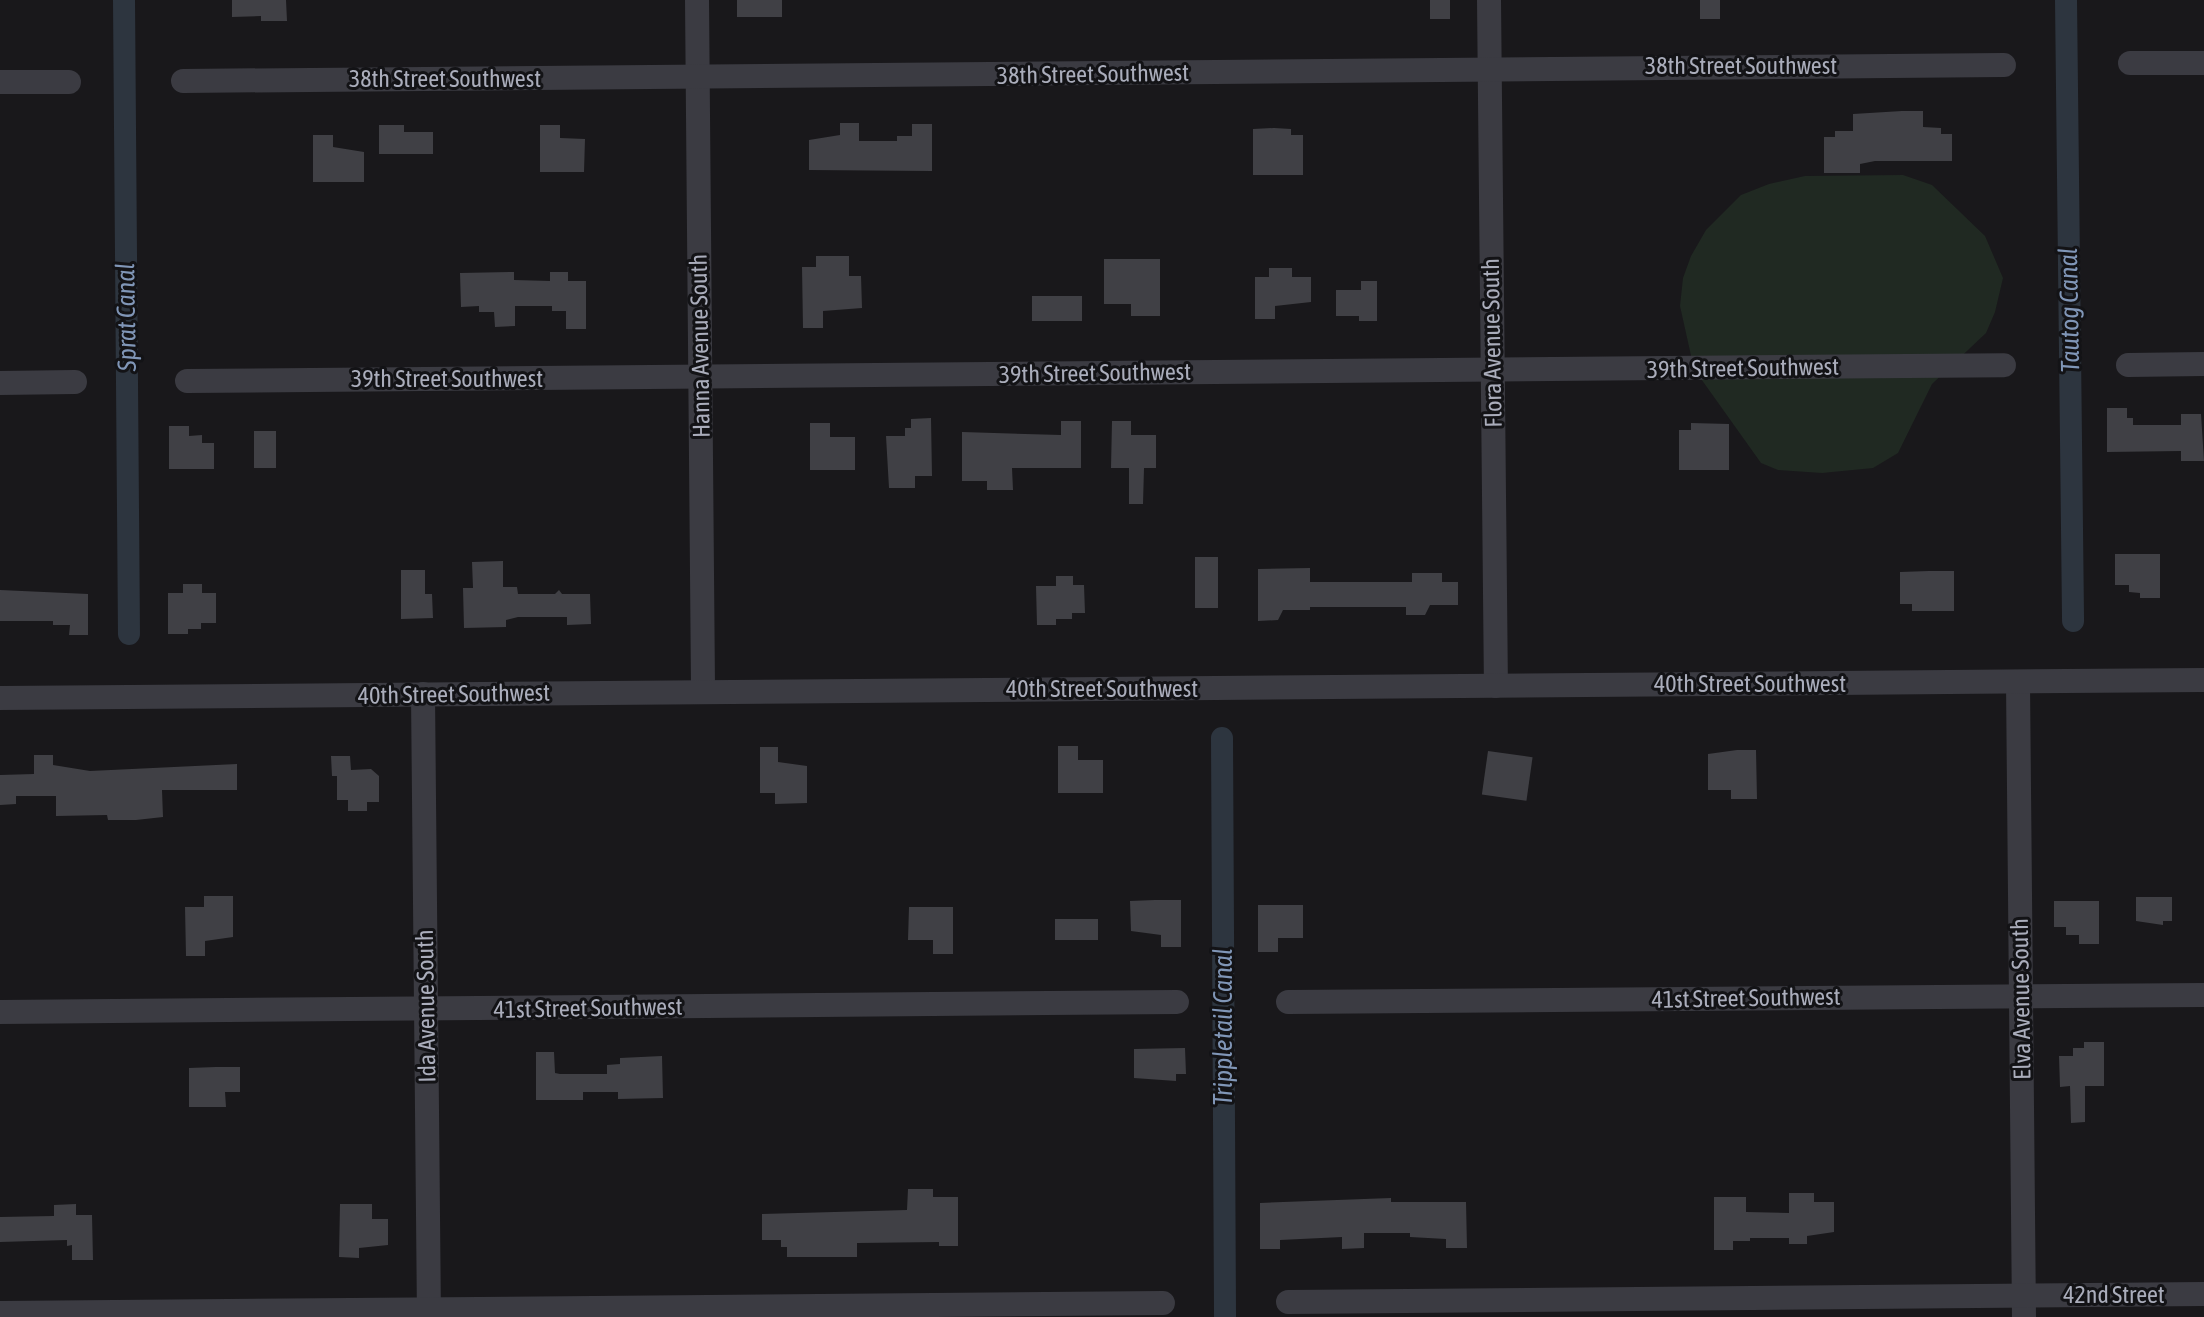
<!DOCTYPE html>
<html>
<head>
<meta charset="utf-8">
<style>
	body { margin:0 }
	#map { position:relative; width:2204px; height:1317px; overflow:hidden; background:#19181b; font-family:"Asap Condensed",sans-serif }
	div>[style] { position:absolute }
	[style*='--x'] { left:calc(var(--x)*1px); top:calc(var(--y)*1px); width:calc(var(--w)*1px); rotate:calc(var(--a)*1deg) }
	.green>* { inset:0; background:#202922 }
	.canal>* { height:22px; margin:-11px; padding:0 11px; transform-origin:11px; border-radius:11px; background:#2d353f }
	.building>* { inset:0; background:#404045; transform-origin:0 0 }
	.minor>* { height:24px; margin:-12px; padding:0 12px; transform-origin:12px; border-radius:12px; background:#3b3b42 }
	span { translate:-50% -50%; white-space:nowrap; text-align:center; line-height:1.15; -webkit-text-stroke:6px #131316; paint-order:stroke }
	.street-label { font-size:24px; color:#aaadbb }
	.water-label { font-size:26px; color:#8096b7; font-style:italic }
</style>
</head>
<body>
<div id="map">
	<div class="green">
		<i style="clip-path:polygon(1903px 175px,1932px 185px,1985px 236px,2003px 278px,1995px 312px,1986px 333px,1932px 384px,1898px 453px,1873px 468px,1822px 473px,1778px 470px,1761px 463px,1694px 369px,1680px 306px,1683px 278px,1691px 256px,1706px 230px,1741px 195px,1769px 184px,1805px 176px)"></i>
	</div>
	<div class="canal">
		<i style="--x:124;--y:0;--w:634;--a:89.55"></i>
		<i style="--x:2066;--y:0;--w:621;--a:89.35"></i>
		<i style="--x:1222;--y:738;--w:579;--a:89.7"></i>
	</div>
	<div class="building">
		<i style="clip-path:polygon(232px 0,286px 0,287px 21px,261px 21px,261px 16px,232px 17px)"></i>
		<i style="left:737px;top:0;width:45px;height:17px"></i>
		<i style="left:1430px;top:0;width:20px;height:19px"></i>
		<i style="left:1700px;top:0;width:20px;height:19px"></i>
		<i style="clip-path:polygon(1902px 111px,1923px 111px,1923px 127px,1941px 128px,1941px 134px,1952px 134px,1952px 161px,1875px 161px,1860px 164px,1860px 173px,1824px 173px,1824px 137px,1835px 137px,1835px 131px,1853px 131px,1853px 114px)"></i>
		<i style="clip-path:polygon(840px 123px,859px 123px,859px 141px,897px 141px,897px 136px,912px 136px,912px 124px,932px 124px,932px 171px,809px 170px,809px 140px,840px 135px)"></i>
		<i style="clip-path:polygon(379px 125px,404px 125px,404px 132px,433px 132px,433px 154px,379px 154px)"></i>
		<i style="clip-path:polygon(540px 125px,560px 125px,560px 138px,585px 139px,584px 172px,540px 172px)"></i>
		<i style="clip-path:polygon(1274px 128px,1291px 129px,1291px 135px,1303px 135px,1303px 175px,1253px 175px,1253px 129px)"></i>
		<i style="clip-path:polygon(313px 135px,333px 135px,333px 147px,364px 152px,364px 182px,313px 182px)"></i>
		<i style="clip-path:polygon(816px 256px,849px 256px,849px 276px,861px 276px,862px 308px,823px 311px,823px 328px,803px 328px,802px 267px,816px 267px)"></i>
		<i style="clip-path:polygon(1104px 259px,1160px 259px,1160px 316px,1131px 316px,1131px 304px,1104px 304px)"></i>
		<i style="clip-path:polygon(1269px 268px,1292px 268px,1292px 277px,1311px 277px,1311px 302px,1275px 306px,1275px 319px,1255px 319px,1255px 277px,1269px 277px)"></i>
		<i style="clip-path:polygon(514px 272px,514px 280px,550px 281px,550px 272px,568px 272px,568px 281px,586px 281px,586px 329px,566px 329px,566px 311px,552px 311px,552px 306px,515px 306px,515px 326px,495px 327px,494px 312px,479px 312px,479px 306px,461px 307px,460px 273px)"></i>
		<i style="clip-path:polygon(1361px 281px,1377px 281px,1377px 321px,1359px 321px,1359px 316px,1336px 316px,1336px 290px,1361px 290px)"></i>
		<i style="left:1032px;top:296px;width:50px;height:25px"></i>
		<i style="clip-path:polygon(2107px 408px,2127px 408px,2127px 418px,2133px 418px,2133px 425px,2181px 425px,2181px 414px,2201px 414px,2204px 461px,2181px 461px,2181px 451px,2107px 452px)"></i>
		<i style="clip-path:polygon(931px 418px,932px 476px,915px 476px,915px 488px,889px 488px,886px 436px,905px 436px,905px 428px,911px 428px,911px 419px)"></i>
		<i style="clip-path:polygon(1061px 421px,1081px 421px,1081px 468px,1012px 468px,1013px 490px,987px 490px,987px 481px,962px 481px,962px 432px,1061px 435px)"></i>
		<i style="clip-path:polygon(1112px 421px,1131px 421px,1131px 435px,1156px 435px,1156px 468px,1144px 468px,1143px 504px,1129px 504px,1129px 468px,1111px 468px)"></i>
		<i style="clip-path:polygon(810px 423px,830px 423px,830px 437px,855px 437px,855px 470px,810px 470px)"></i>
		<i style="clip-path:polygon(1691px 423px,1729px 424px,1729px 470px,1679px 470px,1679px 430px,1691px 430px)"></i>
		<i style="clip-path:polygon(169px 426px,189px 426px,189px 436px,202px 435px,202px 443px,214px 443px,214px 469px,169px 469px)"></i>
		<i style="left:254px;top:431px;width:22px;height:37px"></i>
		<i style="clip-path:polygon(2115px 554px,2160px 554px,2160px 598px,2140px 598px,2140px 593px,2129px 592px,2129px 585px,2115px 585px)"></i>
		<i style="left:1195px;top:557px;width:23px;height:51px"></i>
		<i style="clip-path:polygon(503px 561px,503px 587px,517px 587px,518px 594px,555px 594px,559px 590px,562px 594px,590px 594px,591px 624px,567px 625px,567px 617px,518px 617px,506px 620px,506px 627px,464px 628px,463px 588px,473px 588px,472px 562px)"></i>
		<i style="clip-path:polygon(1310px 568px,1310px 582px,1412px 582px,1412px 573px,1442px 573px,1442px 582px,1458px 582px,1458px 605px,1430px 605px,1425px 615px,1406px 615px,1406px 607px,1310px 607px,1310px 610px,1283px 610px,1278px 620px,1258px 621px,1258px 569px)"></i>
		<i style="clip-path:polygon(401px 570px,425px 570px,425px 594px,432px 594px,433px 618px,401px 619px)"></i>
		<i style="clip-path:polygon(1929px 571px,1954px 571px,1954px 611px,1912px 611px,1912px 604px,1900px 604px,1900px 572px)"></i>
		<i style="clip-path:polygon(1056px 576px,1073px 576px,1073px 585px,1084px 585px,1085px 613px,1072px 613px,1072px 619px,1056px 619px,1056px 625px,1037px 625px,1036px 586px,1056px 586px)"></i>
		<i style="clip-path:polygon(183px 584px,202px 584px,202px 593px,216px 593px,216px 623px,201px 623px,201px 629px,188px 629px,188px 634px,168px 634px,168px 593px,183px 593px)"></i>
		<i style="clip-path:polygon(0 590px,88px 594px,88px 635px,69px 635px,70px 625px,53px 625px,53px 621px,0 621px)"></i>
		<i style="clip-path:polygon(1058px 746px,1078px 746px,1078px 760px,1103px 760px,1103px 793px,1058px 793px)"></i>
		<i style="clip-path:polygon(760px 747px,778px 747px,778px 762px,807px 766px,807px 803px,775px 804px,775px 793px,760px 793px)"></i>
		<i style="clip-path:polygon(1737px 750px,1756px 750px,1757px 799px,1731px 799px,1731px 790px,1708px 790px,1708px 754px)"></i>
		<i style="left:1488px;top:751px;width:45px;height:44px;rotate:8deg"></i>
		<i style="clip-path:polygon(34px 755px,53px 755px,53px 765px,90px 771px,237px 764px,237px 790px,162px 790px,163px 817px,136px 820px,108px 820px,107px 815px,56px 816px,56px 796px,16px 796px,16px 804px,0 805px,0 775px,34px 774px)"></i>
		<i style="clip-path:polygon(331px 756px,350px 756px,351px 770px,371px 769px,379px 776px,379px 802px,367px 802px,367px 811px,348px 811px,348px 800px,337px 800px,337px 776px,332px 776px)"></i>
		<i style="clip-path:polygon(204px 896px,233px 896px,233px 937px,205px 941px,205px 956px,186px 956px,185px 907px,204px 907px)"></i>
		<i style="clip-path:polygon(2136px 897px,2172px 897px,2172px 921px,2163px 921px,2163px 925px,2136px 921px)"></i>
		<i style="clip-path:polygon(1155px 900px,1181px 900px,1181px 947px,1161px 947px,1161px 935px,1131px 931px,1130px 901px)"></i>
		<i style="clip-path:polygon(2054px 901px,2099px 901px,2099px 944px,2079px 944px,2079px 935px,2066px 935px,2066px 927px,2054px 927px)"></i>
		<i style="clip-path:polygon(1258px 905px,1303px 905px,1303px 938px,1278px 938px,1278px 952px,1258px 952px)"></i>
		<i style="clip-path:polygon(909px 907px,953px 907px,953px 954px,933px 954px,933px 940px,908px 940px)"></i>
		<i style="left:1055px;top:919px;width:43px;height:21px"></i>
		<i style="clip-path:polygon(2084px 1042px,2104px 1042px,2104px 1086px,2085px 1086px,2085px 1122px,2071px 1123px,2070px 1086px,2060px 1087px,2059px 1056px,2073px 1056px,2073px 1048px,2084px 1048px)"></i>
		<i style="clip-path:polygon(1185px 1048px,1186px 1074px,1176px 1074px,1176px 1081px,1134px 1078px,1134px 1049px)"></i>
		<i style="clip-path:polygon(536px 1052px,554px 1052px,555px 1073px,560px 1074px,607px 1074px,607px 1065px,620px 1064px,620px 1058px,662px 1056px,663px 1098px,618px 1099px,618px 1092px,583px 1092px,583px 1100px,536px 1100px)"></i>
		<i style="clip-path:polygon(216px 1067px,240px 1067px,240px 1092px,225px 1092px,226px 1107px,189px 1107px,189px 1068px)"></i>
		<i style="clip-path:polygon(908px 1189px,933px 1189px,933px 1197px,958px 1197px,958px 1246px,939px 1246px,939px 1242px,857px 1243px,857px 1257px,787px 1257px,787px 1247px,781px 1247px,781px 1240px,762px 1240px,762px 1214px,907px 1210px)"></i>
		<i style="clip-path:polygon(1789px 1193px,1814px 1193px,1814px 1202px,1834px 1202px,1834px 1232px,1807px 1236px,1807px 1244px,1789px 1244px,1789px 1238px,1750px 1238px,1750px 1241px,1733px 1241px,1733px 1250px,1714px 1250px,1714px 1197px,1746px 1197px,1746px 1212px,1789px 1213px)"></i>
		<i style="clip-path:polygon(1391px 1198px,1391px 1202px,1466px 1202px,1467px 1248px,1446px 1248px,1446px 1239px,1410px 1237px,1410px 1233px,1364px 1233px,1364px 1248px,1342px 1249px,1342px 1237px,1280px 1240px,1280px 1249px,1260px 1249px,1260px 1203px)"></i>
		<i style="clip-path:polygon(76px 1204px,76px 1215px,92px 1215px,93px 1260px,72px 1260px,72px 1245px,67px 1246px,67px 1240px,0 1242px,0 1217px,54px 1216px,54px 1205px)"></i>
		<i style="clip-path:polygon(340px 1204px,372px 1204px,372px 1219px,388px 1219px,388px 1245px,359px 1248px,359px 1258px,339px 1257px)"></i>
	</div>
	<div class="minor">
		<i style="--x:697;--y:0;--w:691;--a:89.5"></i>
		<i style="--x:1489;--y:0;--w:686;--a:89.42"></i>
		<i style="--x:2130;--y:63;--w:74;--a:0"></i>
		<i style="--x:183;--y:81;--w:1821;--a:-0.5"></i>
		<i style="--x:0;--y:82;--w:69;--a:0"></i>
		<i style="--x:2128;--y:365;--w:76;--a:-0.8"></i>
		<i style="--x:187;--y:381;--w:1817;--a:-0.5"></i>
		<i style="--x:0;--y:383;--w:75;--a:-0.8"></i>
		<i style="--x:2018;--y:682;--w:635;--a:89.46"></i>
		<i style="--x:423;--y:694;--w:623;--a:89.45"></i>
		<i style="--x:0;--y:698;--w:2204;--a:-0.47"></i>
		<i style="--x:1288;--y:1002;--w:916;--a:-0.44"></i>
		<i style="--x:0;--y:1012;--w:1177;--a:-0.49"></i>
		<i style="--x:1288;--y:1302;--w:916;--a:-0.5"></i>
		<i style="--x:0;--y:1313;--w:1163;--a:-0.49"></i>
	</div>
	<div class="street-label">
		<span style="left:1741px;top:66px">38th Street Southwest</span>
		<span style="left:1093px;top:74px;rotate:-1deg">38th Street Southwest</span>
		<span style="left:445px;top:79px">38th Street Southwest</span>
		<span style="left:1492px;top:343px;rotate:-91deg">Flora Avenue South</span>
		<span style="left:700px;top:346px;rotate:-91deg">Hanna Avenue South</span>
		<span style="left:1743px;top:368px;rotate:-1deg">39th Street Southwest</span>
		<span style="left:1095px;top:373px;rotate:-1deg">39th Street Southwest</span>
		<span style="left:447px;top:379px">39th Street Southwest</span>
		<span style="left:1750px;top:684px">40th Street Southwest</span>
		<span style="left:1102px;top:689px">40th Street Southwest</span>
		<span style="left:454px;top:694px;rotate:-1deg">40th Street Southwest</span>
		<span style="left:1746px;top:998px;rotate:-1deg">41st Street Southwest</span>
		<span style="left:2021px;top:999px;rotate:-91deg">Elva Avenue South</span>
		<span style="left:426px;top:1006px;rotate:-91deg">Ida Avenue South</span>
		<span style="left:588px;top:1008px;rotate:-1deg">41st Street Southwest</span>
		<span style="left:2114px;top:1295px">42nd Street</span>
	</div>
	<div class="water-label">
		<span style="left:2070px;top:310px;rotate:-91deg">Tautog Canal</span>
		<span style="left:127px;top:317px;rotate:-91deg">Sprat Canal</span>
		<span style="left:1224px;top:1027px;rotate:-90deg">Trippletail Canal</span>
	</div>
</div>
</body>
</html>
